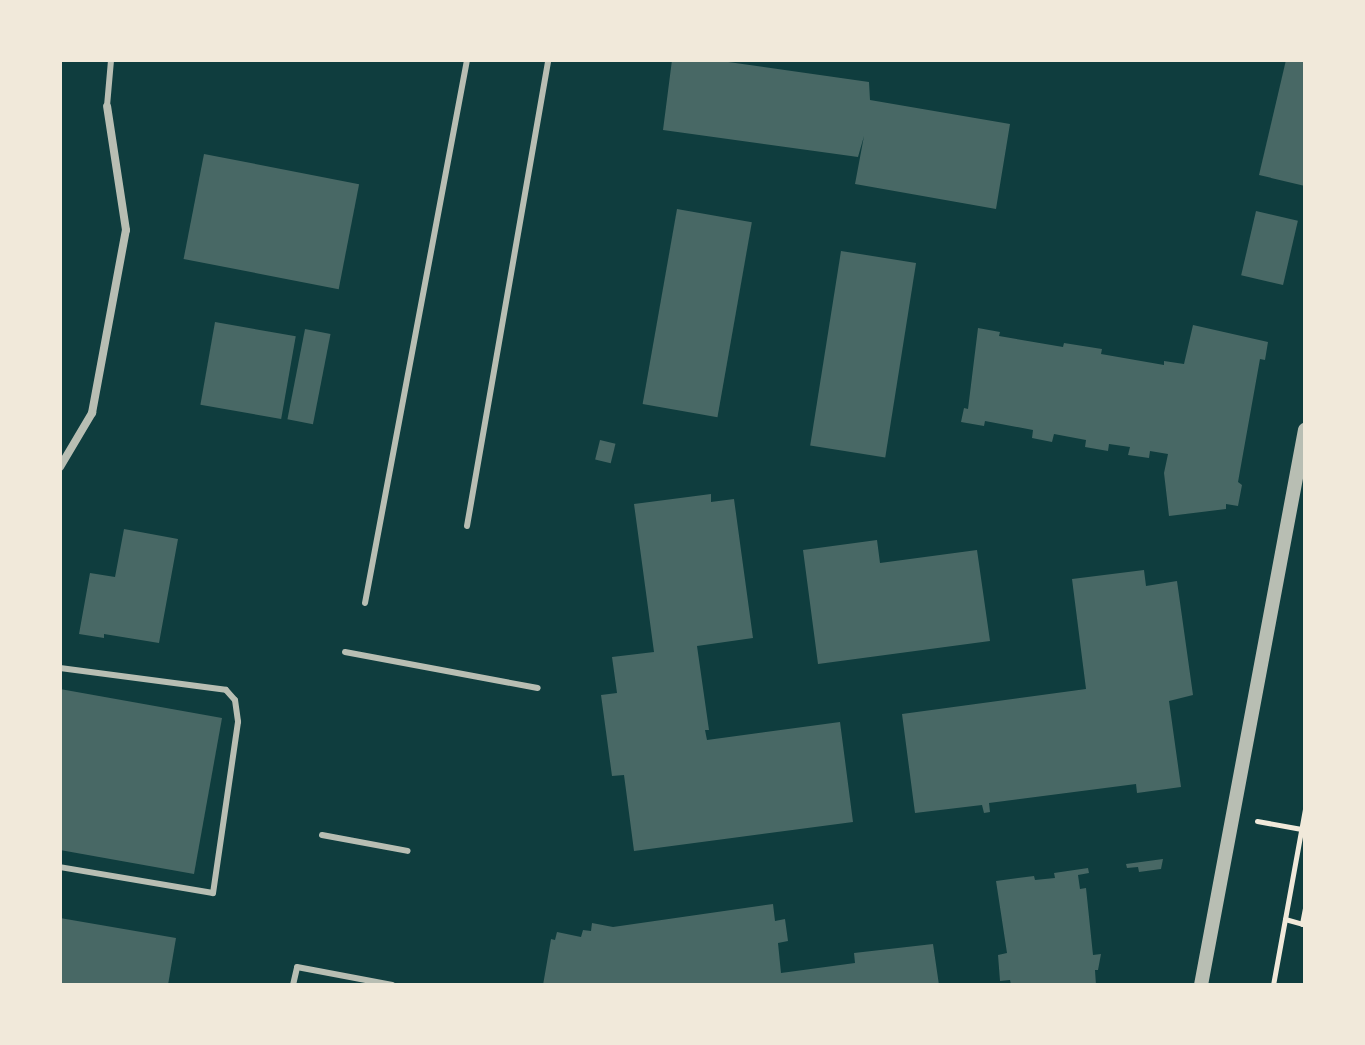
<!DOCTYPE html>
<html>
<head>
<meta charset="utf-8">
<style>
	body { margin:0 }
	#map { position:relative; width:1365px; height:1045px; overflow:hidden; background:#0f3d3e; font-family:Overpass,sans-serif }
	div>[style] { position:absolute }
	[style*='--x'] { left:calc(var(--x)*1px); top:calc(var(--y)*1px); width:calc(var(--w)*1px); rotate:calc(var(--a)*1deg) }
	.building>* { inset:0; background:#486865; transform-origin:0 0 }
	.path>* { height:5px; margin:-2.5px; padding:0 2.5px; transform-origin:2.5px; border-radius:2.5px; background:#f1e9da }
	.service>* { height:6px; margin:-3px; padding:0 3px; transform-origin:3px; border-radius:3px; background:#b8beb3 }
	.minor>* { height:8px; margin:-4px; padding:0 4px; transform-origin:4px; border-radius:4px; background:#b8beb3 }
	.tertiary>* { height:14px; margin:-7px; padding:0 7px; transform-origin:7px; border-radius:7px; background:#b8beb3 }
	span { translate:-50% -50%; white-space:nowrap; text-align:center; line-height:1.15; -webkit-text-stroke:7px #f1e9da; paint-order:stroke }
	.frame { position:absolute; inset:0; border:62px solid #f1e9da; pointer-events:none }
</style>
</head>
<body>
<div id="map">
	<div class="building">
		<i style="clip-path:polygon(672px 60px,714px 60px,869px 82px,870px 100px,1010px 124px,996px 209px,855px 184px,864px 136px,858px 157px,663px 130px)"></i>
		<i style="clip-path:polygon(1286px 60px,1305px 60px,1305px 186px,1259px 175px)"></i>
		<i style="left:204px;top:154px;width:158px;height:107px;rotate:11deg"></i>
		<i style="left:677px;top:209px;width:76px;height:198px;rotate:10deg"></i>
		<i style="left:1256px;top:211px;width:43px;height:66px;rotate:13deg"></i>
		<i style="left:841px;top:251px;width:76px;height:197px;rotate:9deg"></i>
		<i style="left:215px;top:322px;width:82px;height:84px;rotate:10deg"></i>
		<i style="clip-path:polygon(1193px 325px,1268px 342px,1265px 360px,1260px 359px,1238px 482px,1242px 485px,1238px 506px,1226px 504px,1226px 509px,1169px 516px,1164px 473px,1168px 454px,1150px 451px,1149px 458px,1128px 455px,1130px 447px,1109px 444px,1108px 451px,1085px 447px,1086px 440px,1054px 434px,1052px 442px,1032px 438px,1033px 430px,985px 421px,984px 426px,961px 422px,964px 408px,968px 409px,978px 328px,1000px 332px,999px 336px,1063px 347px,1064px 343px,1102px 349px,1101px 354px,1164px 365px,1164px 361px,1184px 364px)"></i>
		<i style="left:305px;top:329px;width:26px;height:92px;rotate:11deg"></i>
		<i style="left:600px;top:440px;width:16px;height:20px;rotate:14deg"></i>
		<i style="clip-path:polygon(711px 494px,711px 502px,734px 499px,753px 638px,697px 646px,709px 730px,705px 730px,707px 740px,840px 722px,853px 822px,634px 851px,624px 775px,612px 776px,601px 695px,617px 693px,612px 657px,654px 652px,634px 504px)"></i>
		<i style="clip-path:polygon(124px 529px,178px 539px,159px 643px,104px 634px,104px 638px,79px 634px,90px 573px,115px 577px)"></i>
		<i style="clip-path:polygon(877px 540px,880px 563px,977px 550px,990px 641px,818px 664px,803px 550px)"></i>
		<i style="clip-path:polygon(1144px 570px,1146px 586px,1177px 581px,1193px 695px,1169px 701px,1181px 787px,1137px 793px,1136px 784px,989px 803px,990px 812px,984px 813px,982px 805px,915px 813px,902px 714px,1086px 689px,1072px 579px)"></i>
		<i style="clip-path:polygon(60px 689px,222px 718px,194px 874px,60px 850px)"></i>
		<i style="clip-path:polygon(1163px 859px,1161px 869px,1139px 872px,1138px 867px,1127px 868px,1126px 864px)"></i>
		<i style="clip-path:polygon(1088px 868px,1089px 873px,1078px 875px,1080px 889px,1086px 888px,1093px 955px,1101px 954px,1098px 970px,1095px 970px,1096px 985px,1011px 985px,1010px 980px,1000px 981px,998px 955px,1007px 953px,996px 881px,1034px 876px,1035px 880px,1055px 878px,1054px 873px)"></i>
		<i style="clip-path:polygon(773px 904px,775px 921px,785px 919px,788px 941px,778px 943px,781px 973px,855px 963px,854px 953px,933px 944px,939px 985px,543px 985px,551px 939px,555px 940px,557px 932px,581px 937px,583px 930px,591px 931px,592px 923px,613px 927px)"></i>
		<i style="clip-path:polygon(60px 918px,176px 938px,168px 985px,60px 985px)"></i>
	</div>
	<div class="path">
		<i style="--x:1257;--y:821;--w:45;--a:10.3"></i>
		<i style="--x:1301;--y:829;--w:6;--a:51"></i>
		<i style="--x:1305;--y:908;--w:16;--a:101"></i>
		<i style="--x:1302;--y:924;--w:3;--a:-18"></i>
		<i style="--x:1285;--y:919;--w:18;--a:16"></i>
		<i style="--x:1273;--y:985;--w:179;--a:-79.7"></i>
	</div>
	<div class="service">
		<i style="--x:107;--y:106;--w:46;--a:-85"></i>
		<i style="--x:467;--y:526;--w:473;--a:-80.1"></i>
		<i style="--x:365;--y:603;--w:552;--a:-79.36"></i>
		<i style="--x:345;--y:652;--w:196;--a:10.6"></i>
		<i style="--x:60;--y:668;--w:167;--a:7.5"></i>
		<i style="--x:226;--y:690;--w:13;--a:48"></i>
		<i style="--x:235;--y:700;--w:22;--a:82"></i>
		<i style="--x:238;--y:722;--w:173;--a:98.3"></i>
		<i style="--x:213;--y:893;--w:155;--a:-170.4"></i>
		<i style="--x:322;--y:835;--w:87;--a:10.5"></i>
		<i style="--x:293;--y:985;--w:18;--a:-77"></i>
		<i style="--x:297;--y:967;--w:97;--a:10.7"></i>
	</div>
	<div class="minor">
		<i style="--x:60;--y:467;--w:63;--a:-59.3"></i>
		<i style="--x:92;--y:413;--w:186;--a:-79.5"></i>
		<i style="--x:126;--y:230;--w:125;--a:-98.7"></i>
	</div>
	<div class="tertiary">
		<i style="--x:1201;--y:985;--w:565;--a:-79.39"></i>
	</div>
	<div class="frame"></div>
</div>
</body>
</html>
